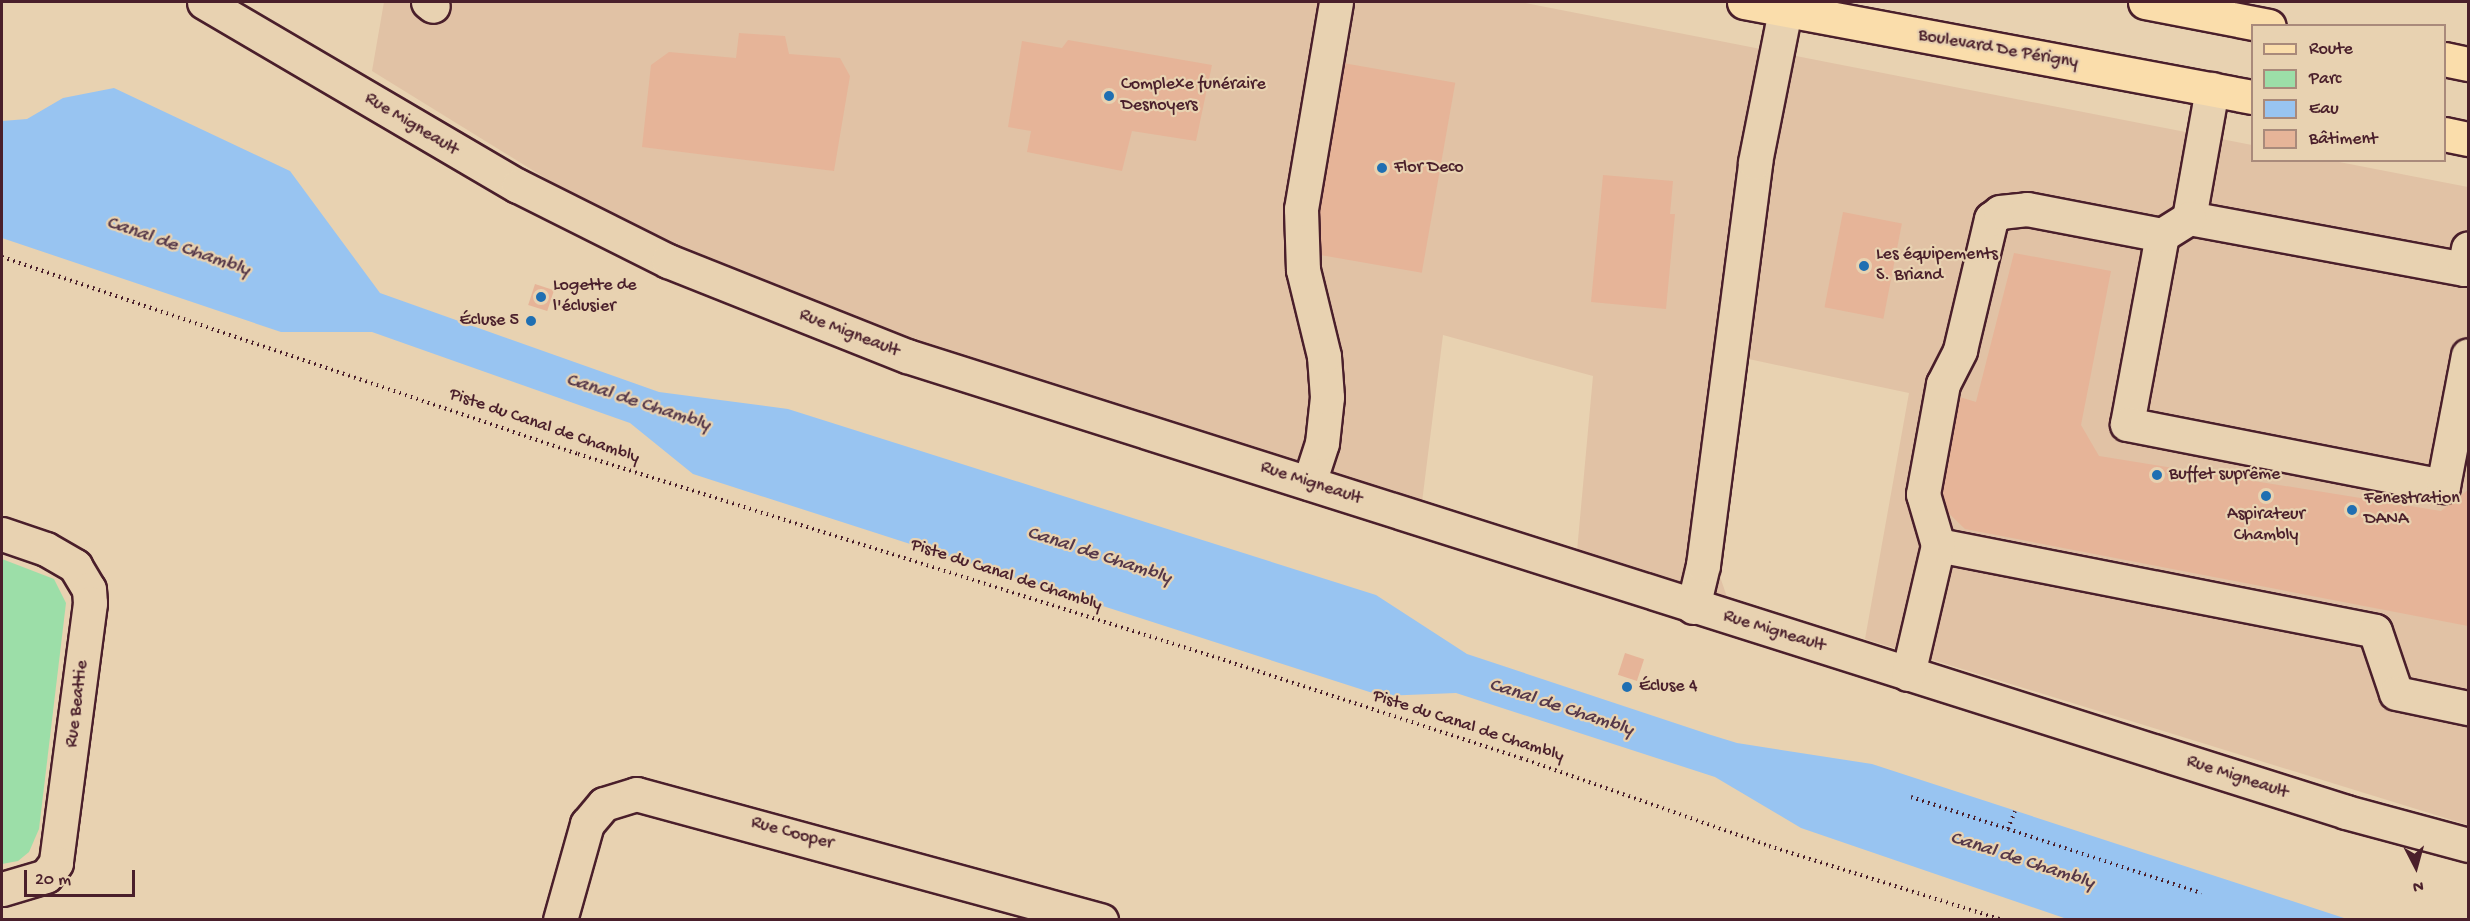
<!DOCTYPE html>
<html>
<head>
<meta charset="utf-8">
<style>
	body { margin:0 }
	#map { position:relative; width:2470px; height:921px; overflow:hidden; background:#e8d2b1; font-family:"Gochi Hand",sans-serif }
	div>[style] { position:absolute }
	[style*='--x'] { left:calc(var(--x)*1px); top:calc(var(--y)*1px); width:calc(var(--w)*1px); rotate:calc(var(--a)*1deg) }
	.built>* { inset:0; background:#e1c2a5 }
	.green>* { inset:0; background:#9cdea8 }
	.water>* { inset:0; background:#98c4f1 }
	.building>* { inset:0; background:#e6b498; transform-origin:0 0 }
	.path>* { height:4px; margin-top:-2px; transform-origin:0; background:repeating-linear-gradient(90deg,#4a1f2b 0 1.5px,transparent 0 6px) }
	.roads { filter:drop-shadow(2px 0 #4a1f2b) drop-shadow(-2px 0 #4a1f2b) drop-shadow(0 2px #4a1f2b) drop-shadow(0 -2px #4a1f2b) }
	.minor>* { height:33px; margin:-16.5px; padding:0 16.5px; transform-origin:16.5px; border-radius:16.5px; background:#e8d2b1 }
	.major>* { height:33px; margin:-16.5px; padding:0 16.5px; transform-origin:16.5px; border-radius:16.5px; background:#faddab }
	.dots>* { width:16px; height:16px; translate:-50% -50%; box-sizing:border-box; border:3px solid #e8d2b1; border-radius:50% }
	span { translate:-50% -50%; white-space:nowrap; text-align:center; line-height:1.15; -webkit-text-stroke:4.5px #e8d2b1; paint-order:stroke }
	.street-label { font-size:18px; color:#4a1f2b }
	.poi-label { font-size:18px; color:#4a1f2b }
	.left { translate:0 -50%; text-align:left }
	.right { translate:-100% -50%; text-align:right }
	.water-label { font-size:20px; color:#563849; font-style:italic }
	.frame { position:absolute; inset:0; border:3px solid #4a1f2b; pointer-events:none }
	.legend { position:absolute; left:2251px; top:24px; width:195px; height:138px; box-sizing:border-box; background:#e8d2b1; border:2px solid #a98a7b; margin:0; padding:8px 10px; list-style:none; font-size:18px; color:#4a1f2b }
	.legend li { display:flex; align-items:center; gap:12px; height:30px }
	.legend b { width:30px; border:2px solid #a98a7b }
	.north { position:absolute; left:2386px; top:837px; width:60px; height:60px; -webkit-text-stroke:4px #e8d2b1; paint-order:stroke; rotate:174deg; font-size:16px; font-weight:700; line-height:24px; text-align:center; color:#4a1f2b }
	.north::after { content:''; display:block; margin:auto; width:21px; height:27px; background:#4a1f2b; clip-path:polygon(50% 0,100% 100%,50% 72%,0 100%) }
	.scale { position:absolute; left:24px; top:870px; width:111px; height:27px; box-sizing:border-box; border:3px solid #4a1f2b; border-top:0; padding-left:8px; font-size:18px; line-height:21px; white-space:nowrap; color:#4a1f2b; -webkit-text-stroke:4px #e8d2b1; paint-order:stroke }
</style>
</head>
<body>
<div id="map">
	<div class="built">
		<i style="clip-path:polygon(384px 2px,1520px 2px,2252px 145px,2252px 160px,2334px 161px,2468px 187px,2468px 825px,1865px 639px,1909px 393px,1744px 358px,1718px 571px,1727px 597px,1577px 551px,1593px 376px,1443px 335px,1422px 502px,891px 333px,741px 277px,602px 213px,372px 71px)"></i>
	</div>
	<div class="green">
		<i style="clip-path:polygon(2px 559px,54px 579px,66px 603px,39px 829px,29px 852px,18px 861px,2px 864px)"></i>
	</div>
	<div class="water">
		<i style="clip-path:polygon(114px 88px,290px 171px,380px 293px,659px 392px,788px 409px,1376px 595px,1467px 654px,1711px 735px,1737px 743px,1872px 764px,2347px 919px,2067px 919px,1801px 828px,1715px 777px,1499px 707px,1456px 693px,1382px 696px,693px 474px,630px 423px,372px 332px,281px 332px,2px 238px,2px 121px,27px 119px,63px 98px)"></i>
	</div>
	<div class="building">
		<i style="clip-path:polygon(739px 33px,785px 36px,789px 54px,840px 58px,850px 76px,834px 171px,642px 147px,651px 65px,669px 52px,736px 58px)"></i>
		<i style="clip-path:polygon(1068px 40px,1212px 65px,1196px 141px,1132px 131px,1122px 171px,1027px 152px,1031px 131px,1008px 127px,1022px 41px,1062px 48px)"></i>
		<i style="left:1343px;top:63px;width:114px;height:193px;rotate:10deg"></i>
		<i style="clip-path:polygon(1603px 175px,1673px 181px,1670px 214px,1675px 214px,1666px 309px,1591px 302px)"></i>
		<i style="left:1843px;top:212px;width:60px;height:97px;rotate:11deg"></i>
		<i style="clip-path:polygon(2014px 253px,2111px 271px,2081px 425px,2099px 456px,2441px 511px,2468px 490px,2468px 626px,1965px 529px,1936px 501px,1953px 395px,1976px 402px)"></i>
		<i style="left:535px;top:284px;width:20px;height:22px;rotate:18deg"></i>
		<i style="left:1625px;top:653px;width:20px;height:23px;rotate:18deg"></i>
	</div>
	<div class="path">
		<i style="--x:2;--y:257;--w:609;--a:18.88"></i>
		<i style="--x:578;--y:454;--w:672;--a:17.68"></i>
		<i style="--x:1218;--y:658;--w:319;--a:18.3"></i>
		<i style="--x:1521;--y:758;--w:263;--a:19.5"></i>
		<i style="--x:1769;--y:846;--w:244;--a:17.6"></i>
		<i style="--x:1911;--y:797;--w:306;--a:18.3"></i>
		<i style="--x:2008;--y:829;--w:19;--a:-69"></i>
	</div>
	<div class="roads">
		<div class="minor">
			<i style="--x:204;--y:2;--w:364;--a:30.4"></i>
			<i style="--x:518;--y:186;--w:168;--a:26.6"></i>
			<i style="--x:668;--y:261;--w:257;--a:21.7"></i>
			<i style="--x:907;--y:356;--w:1510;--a:17.58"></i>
			<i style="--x:2346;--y:812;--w:126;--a:15.1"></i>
			<i style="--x:428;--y:2;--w:6;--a:39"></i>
			<i style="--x:2212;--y:89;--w:131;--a:100.1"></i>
			<i style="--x:2189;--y:218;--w:280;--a:10.5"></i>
			<i style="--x:2464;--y:269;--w:21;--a:-79"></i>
			<i style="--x:2162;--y:235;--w:192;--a:100.5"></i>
			<i style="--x:2127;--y:424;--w:322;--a:11.1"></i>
			<i style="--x:2443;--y:486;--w:133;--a:-79.2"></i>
			<i style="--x:1309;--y:483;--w:42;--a:-72"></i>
			<i style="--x:1322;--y:443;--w:46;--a:-83.8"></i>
			<i style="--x:1327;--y:397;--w:41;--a:-94.2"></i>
			<i style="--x:1324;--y:356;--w:89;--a:-103.7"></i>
			<i style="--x:1303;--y:270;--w:61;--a:-91.9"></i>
			<i style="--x:1301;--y:209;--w:210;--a:-80.4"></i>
			<i style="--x:2;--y:534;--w:46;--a:18.8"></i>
			<i style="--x:46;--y:549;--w:34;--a:30"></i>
			<i style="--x:75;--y:566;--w:27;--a:59"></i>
			<i style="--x:89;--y:589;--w:14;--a:86"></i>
			<i style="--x:90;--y:603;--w:262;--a:97.5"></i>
			<i style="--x:56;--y:863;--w:16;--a:128"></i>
			<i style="--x:46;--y:876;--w:46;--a:163.5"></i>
			<i style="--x:1938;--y:545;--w:445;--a:11.1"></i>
			<i style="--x:2375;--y:631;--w:65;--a:71.3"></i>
			<i style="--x:2396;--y:693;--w:74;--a:11.8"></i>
			<i style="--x:1693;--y:607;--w:43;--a:-76.6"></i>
			<i style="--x:1703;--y:565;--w:406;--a:-82.6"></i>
			<i style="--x:1755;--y:162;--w:155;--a:-78.8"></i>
			<i style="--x:1908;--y:674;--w:132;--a:-76.9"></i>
			<i style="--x:1938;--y:545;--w:53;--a:-106.4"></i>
			<i style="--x:1923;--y:494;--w:112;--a:-79.7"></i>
			<i style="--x:1943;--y:384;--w:38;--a:-63"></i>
			<i style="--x:1960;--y:350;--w:135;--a:-76.7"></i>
			<i style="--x:1991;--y:219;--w:11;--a:-38"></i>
			<i style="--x:2000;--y:212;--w:27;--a:-6"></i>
			<i style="--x:2027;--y:209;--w:137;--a:10.9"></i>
			<i style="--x:2162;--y:235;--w:32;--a:-32"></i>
			<i style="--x:560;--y:920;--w:100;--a:-74.3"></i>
			<i style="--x:587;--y:824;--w:26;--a:-50"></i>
			<i style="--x:604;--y:804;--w:34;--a:-17"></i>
			<i style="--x:636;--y:794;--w:482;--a:15.2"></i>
		</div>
		<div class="major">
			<i style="--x:1744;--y:2;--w:517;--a:10.59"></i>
			<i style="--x:2145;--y:2;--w:126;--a:11"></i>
			<i style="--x:2444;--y:59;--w:25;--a:12"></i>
			<i style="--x:2444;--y:134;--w:25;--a:12"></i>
		</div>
	</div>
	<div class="dots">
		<i style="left:1109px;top:96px;background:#1f6fb2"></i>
		<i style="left:1382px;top:168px;background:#1f6fb2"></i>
		<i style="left:1864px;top:266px;background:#1f6fb2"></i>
		<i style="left:541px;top:297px;background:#1f6fb2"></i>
		<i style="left:531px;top:321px;background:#1f6fb2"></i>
		<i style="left:2157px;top:475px;background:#1f6fb2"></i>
		<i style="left:2266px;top:496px;background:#1f6fb2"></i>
		<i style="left:2352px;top:510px;background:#1f6fb2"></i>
		<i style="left:1627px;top:687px;background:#1f6fb2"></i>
	</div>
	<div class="street-label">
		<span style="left:1998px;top:50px;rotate:10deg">Boulevard De Périgny</span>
		<span style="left:411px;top:125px;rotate:31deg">Rue Migneault</span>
		<span style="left:849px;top:334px;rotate:21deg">Rue Migneault</span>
		<span style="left:544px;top:427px;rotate:19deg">Piste du Canal de Chambly</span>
		<span style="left:1311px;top:484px;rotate:18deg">Rue Migneault</span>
		<span style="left:1006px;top:576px;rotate:18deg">Piste du Canal de Chambly</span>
		<span style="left:1774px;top:632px;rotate:17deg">Rue Migneault</span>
		<span style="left:78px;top:704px;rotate:-83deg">Rue Beattie</span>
		<span style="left:1468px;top:727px;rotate:18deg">Piste du Canal de Chambly</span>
		<span style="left:2237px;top:778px;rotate:18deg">Rue Migneault</span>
		<span style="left:792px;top:834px;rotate:15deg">Rue Cooper</span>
	</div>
	<div class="poi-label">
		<span class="left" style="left:1121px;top:96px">Complexe funéraire<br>Desnoyers</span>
		<span class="left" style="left:1394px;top:168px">Flor Deco</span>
		<span class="left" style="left:1876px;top:266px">Les équipements<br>S. Briand</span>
		<span class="left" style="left:553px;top:297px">Logette de<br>l'éclusier</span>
		<span class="right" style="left:519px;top:321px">Écluse 5</span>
		<span class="left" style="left:2169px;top:475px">Buffet suprême</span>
		<span class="left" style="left:2364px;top:510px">Fenestration<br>DANA</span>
		<span style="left:2266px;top:526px">Aspirateur<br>Chambly</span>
		<span class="left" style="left:1639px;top:687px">Écluse 4</span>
	</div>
	<div class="water-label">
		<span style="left:178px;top:247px;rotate:19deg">Canal de Chambly</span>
		<span style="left:638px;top:403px;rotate:18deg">Canal de Chambly</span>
		<span style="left:1099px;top:556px;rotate:18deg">Canal de Chambly</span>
		<span style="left:1561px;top:708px;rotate:18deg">Canal de Chambly</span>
		<span style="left:2022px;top:861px;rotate:18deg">Canal de Chambly</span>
	</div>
	<div class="frame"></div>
	<ul class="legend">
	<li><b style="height:8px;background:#faddab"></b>Route</li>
	<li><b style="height:16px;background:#9cdea8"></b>Parc</li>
	<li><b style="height:16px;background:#98c4f1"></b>Eau</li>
	<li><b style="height:16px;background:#e6b498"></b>Bâtiment</li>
	</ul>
	<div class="north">N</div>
	<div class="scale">20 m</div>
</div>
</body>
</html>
